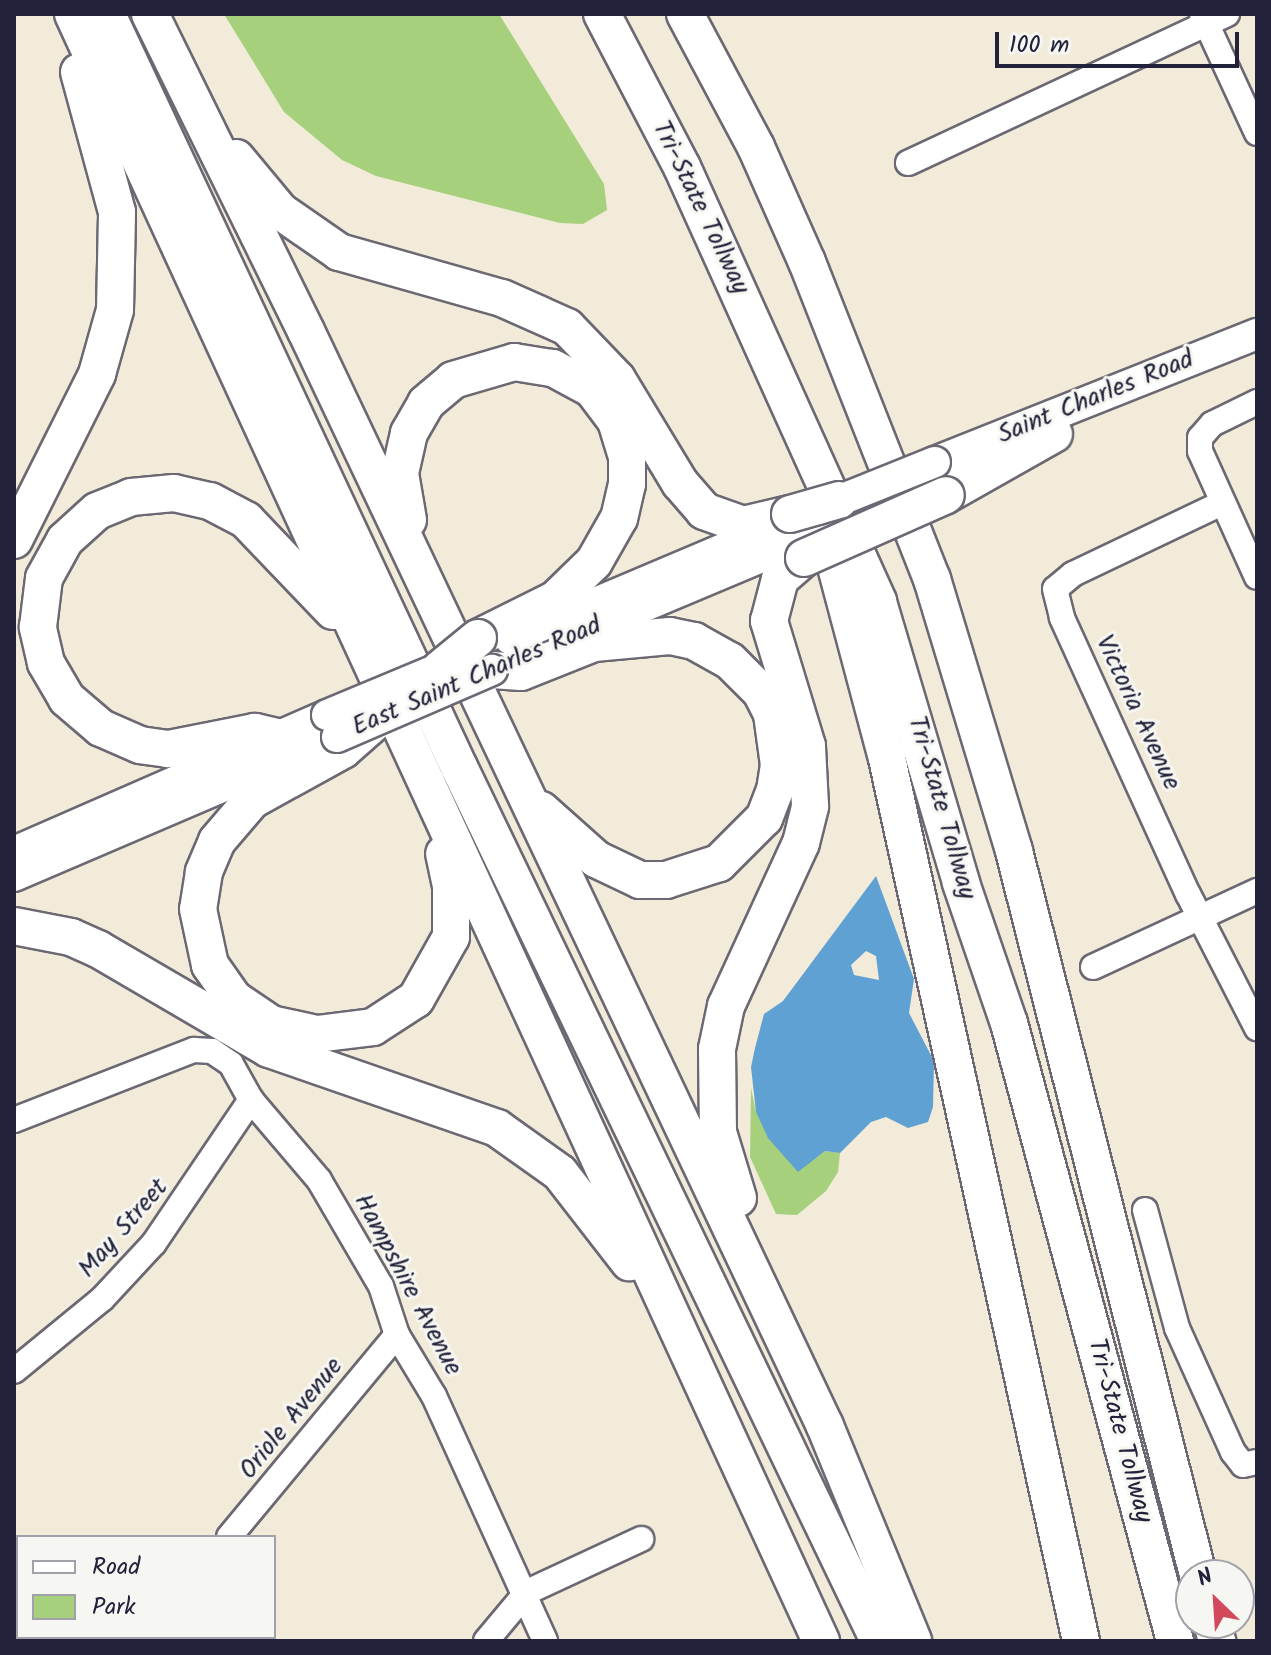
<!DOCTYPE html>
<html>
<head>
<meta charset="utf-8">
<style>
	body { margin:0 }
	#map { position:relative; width:1271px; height:1655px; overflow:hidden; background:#f2ebda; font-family:Kalam,sans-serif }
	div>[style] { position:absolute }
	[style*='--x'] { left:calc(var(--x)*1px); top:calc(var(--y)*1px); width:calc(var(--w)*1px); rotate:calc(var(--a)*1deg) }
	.green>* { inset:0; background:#a6d07c }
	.water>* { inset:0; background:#5ea1d2 }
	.roads { filter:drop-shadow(2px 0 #6b6873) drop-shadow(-2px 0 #6b6873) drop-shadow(0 2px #6b6873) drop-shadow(0 -2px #6b6873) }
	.minor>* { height:24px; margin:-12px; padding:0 12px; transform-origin:12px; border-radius:12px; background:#fff }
	.major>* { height:30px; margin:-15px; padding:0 15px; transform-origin:15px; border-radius:15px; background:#fff }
	.highway>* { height:36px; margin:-18px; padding:0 18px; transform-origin:18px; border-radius:18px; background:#fff }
	.bridges { filter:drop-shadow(2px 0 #6b6873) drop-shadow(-2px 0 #6b6873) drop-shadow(0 2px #6b6873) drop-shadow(0 -2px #6b6873) }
	.major-bridge>* { height:30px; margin:-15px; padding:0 15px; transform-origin:15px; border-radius:15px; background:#fff }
	.highway-bridge>* { height:36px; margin:-18px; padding:0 18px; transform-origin:18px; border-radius:18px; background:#fff }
	span { translate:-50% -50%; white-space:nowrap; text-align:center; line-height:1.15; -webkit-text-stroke:6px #f6f6f2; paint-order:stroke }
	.street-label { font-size:26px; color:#22223b }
	.frame { position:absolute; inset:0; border:16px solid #22223b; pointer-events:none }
	.legend { position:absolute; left:16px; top:1535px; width:260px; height:104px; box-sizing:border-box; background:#f6f6f2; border:2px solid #a1a1a9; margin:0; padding:10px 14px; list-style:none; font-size:24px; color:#22223b }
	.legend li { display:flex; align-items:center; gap:16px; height:40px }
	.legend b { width:40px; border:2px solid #a1a1a9 }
	.north { position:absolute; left:1175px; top:1559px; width:80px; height:80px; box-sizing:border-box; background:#f6f6f2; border:2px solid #a1a1a9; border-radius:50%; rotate:335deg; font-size:22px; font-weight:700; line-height:32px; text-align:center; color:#22223b }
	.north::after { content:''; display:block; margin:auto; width:28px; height:36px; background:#d1495b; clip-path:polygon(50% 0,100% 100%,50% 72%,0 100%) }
	.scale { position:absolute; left:995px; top:32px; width:244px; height:36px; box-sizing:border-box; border:4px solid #22223b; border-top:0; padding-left:10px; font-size:24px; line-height:28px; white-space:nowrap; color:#22223b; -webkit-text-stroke:6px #f6f6f2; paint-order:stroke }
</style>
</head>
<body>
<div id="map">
	<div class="green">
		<i style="clip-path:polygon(224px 14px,499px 14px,604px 184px,607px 210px,583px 224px,560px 223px,376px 176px,342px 160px,284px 112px)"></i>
		<i style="clip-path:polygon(751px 1088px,756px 1112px,798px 1171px,825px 1151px,840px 1153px,838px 1172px,826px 1191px,797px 1215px,776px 1214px,750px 1157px)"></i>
	</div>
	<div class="water">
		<i style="clip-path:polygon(evenodd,876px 876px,914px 979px,909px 1013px,934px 1061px,933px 1107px,928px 1122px,908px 1128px,886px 1117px,871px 1122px,840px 1153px,825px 1151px,798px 1172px,768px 1138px,756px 1112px,751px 1067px,755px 1048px,764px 1014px,783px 1001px,876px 876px,866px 951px,876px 956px,879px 980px,854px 975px,851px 965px,866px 951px)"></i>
	</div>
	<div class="roads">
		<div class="minor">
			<i style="--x:1202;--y:14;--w:131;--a:65.2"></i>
			<i style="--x:908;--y:163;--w:352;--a:-25"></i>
			<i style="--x:1257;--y:402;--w:50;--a:153.9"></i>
			<i style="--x:1212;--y:424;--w:18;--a:131"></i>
			<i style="--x:1200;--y:438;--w:13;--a:90"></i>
			<i style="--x:1200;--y:451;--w:138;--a:65.7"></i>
			<i style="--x:1222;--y:503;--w:165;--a:154.5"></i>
			<i style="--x:1073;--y:574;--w:23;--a:140"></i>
			<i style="--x:1055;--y:589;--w:30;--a:76"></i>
			<i style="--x:1062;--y:618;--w:303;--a:65.5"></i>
			<i style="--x:1188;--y:894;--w:151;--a:62.8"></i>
			<i style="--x:1093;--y:967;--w:181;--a:-24.9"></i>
			<i style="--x:14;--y:1120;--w:193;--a:-21.3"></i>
			<i style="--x:194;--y:1050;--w:18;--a:3"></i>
			<i style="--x:212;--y:1051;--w:23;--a:34"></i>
			<i style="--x:231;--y:1064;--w:41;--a:60.9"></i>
			<i style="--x:251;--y:1100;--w:105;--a:49.6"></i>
			<i style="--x:319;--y:1180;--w:123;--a:59.7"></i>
			<i style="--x:381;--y:1286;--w:52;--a:71.9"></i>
			<i style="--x:397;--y:1335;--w:71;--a:58.8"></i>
			<i style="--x:434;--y:1396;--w:269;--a:65.6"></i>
			<i style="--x:1145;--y:1210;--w:122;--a:74.8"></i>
			<i style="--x:1177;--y:1328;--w:136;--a:65.7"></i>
			<i style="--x:1233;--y:1452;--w:16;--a:52"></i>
			<i style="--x:1243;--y:1465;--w:14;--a:-12"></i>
			<i style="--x:14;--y:1371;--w:114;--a:-39.3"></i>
			<i style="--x:102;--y:1299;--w:76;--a:-47.1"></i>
			<i style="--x:154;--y:1243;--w:173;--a:-55.9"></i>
			<i style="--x:229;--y:1537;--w:263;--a:-50.3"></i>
			<i style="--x:25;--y:1637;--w:7;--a:34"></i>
			<i style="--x:131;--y:1641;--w:5;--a:-53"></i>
			<i style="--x:486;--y:1641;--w:64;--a:-50.1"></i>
			<i style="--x:527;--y:1592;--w:126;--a:-24.9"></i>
		</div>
		<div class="major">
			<i style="--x:935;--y:462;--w:347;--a:-21.7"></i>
			<i style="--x:510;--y:639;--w:288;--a:-22.9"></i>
			<i style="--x:564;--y:640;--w:255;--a:-22.8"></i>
			<i style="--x:14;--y:852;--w:342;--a:-23.6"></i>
			<i style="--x:14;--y:876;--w:350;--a:-23.2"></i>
		</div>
		<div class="highway">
			<i style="--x:73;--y:14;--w:1791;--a:65.31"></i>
			<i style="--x:107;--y:14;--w:831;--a:64.95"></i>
			<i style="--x:459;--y:767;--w:970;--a:64.33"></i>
			<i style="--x:150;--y:14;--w:353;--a:63.8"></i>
			<i style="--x:306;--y:331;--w:1212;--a:64.64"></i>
			<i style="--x:825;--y:1426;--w:232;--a:67.7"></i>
			<i style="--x:602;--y:14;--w:173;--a:62.4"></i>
			<i style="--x:682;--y:167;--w:477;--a:65.7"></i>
			<i style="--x:878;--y:602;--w:293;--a:73.5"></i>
			<i style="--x:961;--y:883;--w:148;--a:71.1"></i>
			<i style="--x:1009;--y:1023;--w:640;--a:74.96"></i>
			<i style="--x:685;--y:14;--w:151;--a:61.9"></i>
			<i style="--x:756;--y:147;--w:126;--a:66.1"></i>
			<i style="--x:807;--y:262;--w:341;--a:68.5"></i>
			<i style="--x:932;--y:579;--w:284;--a:73.2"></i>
			<i style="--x:1014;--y:851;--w:747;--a:75.74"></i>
			<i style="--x:236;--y:158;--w:69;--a:50.3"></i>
			<i style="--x:280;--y:211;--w:72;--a:34.8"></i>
			<i style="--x:339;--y:252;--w:169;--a:15.8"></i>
			<i style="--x:502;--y:298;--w:71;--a:24"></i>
			<i style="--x:567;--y:327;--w:72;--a:46.1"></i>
			<i style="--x:617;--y:379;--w:122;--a:58.8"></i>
			<i style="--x:680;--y:483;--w:37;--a:49"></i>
			<i style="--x:704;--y:511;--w:41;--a:19.7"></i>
			<i style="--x:743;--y:525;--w:48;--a:-13.2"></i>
			<i style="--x:946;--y:495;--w:124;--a:-29.5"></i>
			<i style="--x:823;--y:518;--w:244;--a:75.1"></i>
			<i style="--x:886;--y:754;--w:908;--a:77.6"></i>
			<i style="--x:408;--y:520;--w:48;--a:-99.7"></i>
			<i style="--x:400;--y:473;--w:41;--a:-77.3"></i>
			<i style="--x:409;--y:433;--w:34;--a:-60"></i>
			<i style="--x:426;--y:403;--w:35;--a:-40"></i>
			<i style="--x:453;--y:380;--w:64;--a:-16.4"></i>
			<i style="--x:514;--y:362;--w:39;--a:9"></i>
			<i style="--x:553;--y:368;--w:44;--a:28.3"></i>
			<i style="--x:592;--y:389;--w:40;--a:53"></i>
			<i style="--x:616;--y:421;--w:38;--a:73"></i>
			<i style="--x:627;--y:457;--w:27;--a:90"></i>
			<i style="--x:627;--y:484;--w:35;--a:103"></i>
			<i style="--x:619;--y:518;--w:51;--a:119.6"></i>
			<i style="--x:594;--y:562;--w:53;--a:135.8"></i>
			<i style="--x:556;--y:599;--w:87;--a:153.4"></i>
			<i style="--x:14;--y:540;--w:186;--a:-63.4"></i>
			<i style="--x:97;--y:374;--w:66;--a:-74.3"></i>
			<i style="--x:115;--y:310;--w:98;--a:-88.8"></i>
			<i style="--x:117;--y:212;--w:145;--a:-105.2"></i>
			<i style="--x:492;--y:670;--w:29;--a:4"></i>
			<i style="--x:521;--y:672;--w:79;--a:-21.7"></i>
			<i style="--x:594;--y:643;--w:76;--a:-5.3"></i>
			<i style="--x:670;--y:636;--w:25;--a:12"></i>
			<i style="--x:694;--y:641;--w:41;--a:29.1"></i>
			<i style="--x:730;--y:661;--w:44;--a:45"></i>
			<i style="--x:761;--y:692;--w:25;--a:63"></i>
			<i style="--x:772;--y:714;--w:51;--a:82.2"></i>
			<i style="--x:779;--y:765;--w:25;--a:99"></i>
			<i style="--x:775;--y:790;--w:30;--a:111"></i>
			<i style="--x:764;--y:818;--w:64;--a:135"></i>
			<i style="--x:719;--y:863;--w:56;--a:162.2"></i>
			<i style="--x:666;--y:880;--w:26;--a:180"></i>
			<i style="--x:640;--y:880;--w:49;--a:-154.5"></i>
			<i style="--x:596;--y:859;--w:74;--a:-138.3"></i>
			<i style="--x:377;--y:720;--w:45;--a:138.6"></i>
			<i style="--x:343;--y:750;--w:104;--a:151.2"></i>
			<i style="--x:252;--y:800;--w:54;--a:130.5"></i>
			<i style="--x:217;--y:841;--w:34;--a:113"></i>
			<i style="--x:204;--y:872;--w:37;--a:99"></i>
			<i style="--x:198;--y:909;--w:57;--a:77.9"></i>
			<i style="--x:210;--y:965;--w:42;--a:54.8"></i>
			<i style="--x:234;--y:999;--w:45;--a:34"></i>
			<i style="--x:271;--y:1024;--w:47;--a:12.3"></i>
			<i style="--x:317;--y:1034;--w:56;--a:-7.1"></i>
			<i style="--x:373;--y:1027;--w:51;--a:-33.1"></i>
			<i style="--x:416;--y:999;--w:71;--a:-60.6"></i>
			<i style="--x:451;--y:937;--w:51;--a:-90"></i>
			<i style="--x:451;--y:886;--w:33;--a:-102"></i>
			<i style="--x:277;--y:737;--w:23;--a:-167"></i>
			<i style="--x:255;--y:732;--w:89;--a:168.9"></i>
			<i style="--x:168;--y:749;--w:28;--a:-172"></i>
			<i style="--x:140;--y:745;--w:43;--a:-156.4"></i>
			<i style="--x:101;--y:728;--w:45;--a:-139.5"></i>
			<i style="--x:67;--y:699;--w:42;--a:-120.3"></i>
			<i style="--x:46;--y:663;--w:37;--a:-103"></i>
			<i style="--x:38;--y:627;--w:49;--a:-83"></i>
			<i style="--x:44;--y:578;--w:43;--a:-61.1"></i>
			<i style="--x:65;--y:540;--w:43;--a:-42.2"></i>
			<i style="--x:97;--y:511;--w:37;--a:-22"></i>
			<i style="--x:131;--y:497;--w:43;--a:-5.3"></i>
			<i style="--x:174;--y:493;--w:37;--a:13"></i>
			<i style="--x:210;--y:501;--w:41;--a:27.8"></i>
			<i style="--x:246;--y:520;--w:126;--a:46.3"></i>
			<i style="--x:14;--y:926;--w:58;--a:10.9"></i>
			<i style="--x:71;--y:937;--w:30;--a:24"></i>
			<i style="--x:98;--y:949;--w:198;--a:30.3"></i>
			<i style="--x:269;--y:1049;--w:241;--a:19.1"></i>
			<i style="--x:497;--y:1128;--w:77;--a:35.5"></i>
			<i style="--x:560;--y:1173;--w:113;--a:52.2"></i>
			<i style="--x:738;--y:1198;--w:69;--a:-106.9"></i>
			<i style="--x:718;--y:1132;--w:83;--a:-90.7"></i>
			<i style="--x:717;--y:1049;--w:44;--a:-78.2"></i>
			<i style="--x:726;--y:1006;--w:179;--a:-65.3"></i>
			<i style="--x:801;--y:843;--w:38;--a:-76"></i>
			<i style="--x:810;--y:806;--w:60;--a:-92.9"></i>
			<i style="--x:807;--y:746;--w:131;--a:-106.9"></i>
			<i style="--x:769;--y:621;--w:43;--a:-75.3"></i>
			<i style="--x:780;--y:579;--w:32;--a:-41"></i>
			<i style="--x:1212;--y:1623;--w:19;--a:74"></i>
		</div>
	</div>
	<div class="bridges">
		<div class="major-bridge">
			<i style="--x:818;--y:509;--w:126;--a:-21.9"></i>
			<i style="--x:327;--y:715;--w:143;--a:-22.6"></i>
			<i style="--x:337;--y:737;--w:169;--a:-23.4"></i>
		</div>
		<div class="highway-bridge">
			<i style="--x:790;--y:514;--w:51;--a:-15.9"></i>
			<i style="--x:804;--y:558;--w:155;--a:-23.9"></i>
			<i style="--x:440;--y:669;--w:49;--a:-39.2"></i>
		</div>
	</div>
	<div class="street-label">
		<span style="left:700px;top:208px;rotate:64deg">Tri-State Tollway</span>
		<span style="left:1096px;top:398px;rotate:-22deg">Saint Charles Road</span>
		<span style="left:477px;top:677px;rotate:-23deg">East Saint Charles Road</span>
		<span style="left:1137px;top:713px;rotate:65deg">Victoria Avenue</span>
		<span style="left:941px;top:808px;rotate:74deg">Tri-State Tollway</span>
		<span style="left:124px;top:1229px;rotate:-49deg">May Street</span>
		<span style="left:407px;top:1285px;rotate:62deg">Hampshire Avenue</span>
		<span style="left:292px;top:1419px;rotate:-51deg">Oriole Avenue</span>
		<span style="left:1119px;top:1431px;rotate:75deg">Tri-State Tollway</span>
	</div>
	<div class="frame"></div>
	<ul class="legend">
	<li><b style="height:10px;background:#fff"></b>Road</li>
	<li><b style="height:22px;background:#a6d07c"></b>Park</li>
	</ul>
	<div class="north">N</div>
	<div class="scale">100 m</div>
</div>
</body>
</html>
